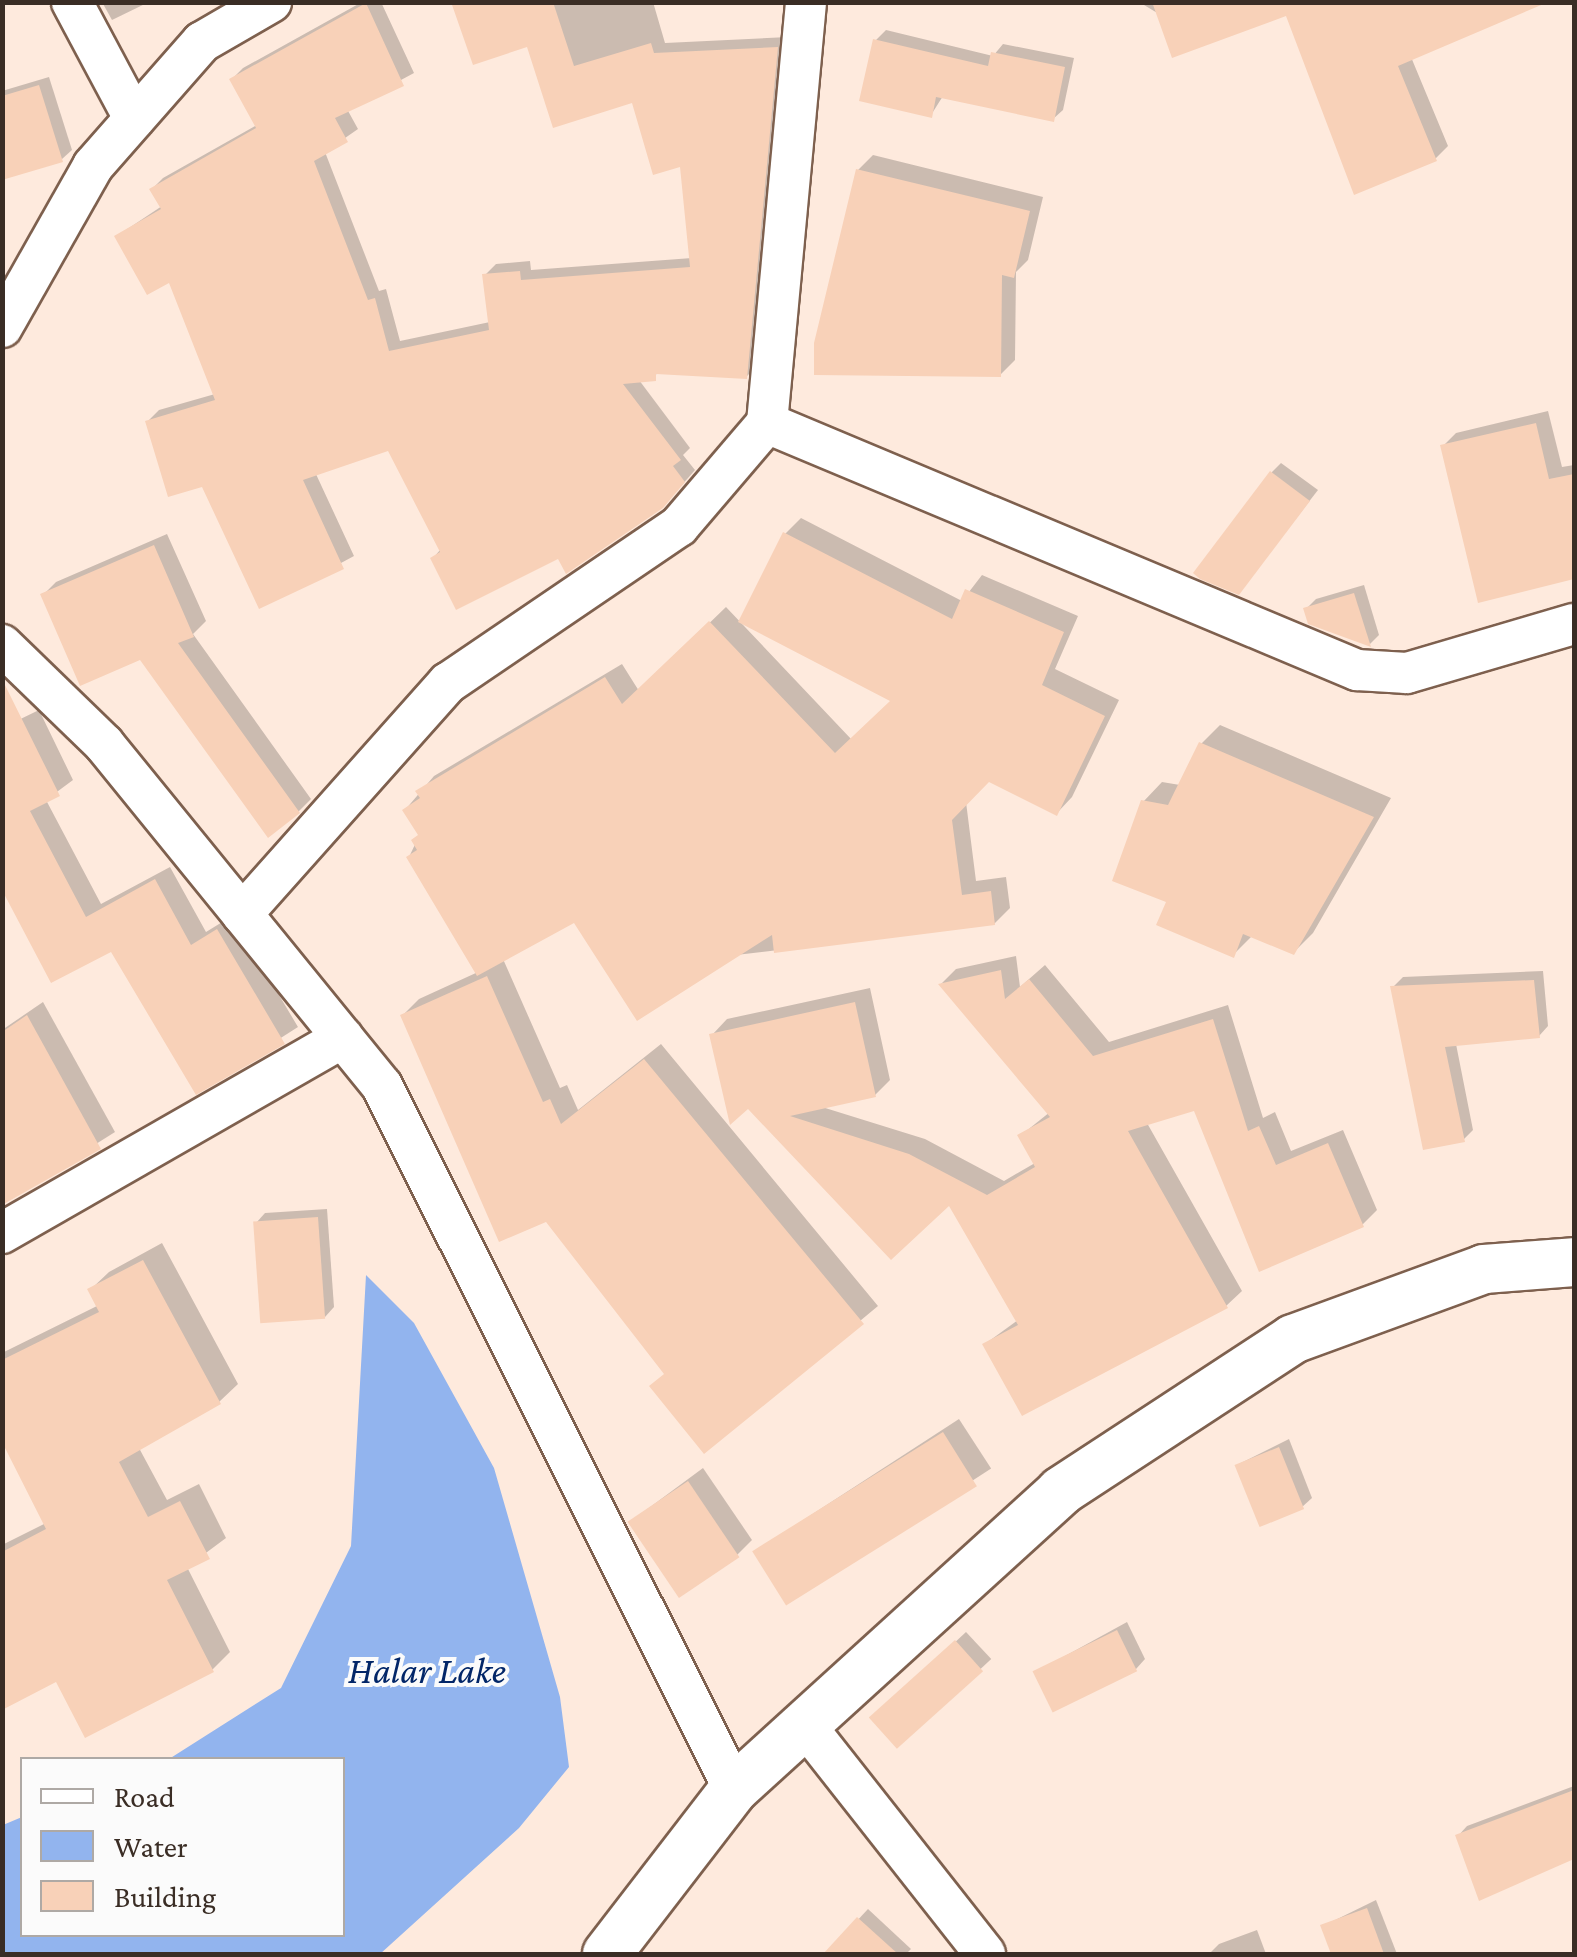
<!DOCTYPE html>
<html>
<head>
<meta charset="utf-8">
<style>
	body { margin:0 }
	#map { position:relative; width:1577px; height:1957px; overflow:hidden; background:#feeadd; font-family:"Crimson Pro",serif }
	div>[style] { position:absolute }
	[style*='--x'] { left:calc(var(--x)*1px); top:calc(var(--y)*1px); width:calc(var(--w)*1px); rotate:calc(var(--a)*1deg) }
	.water>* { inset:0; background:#92b4ee }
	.shadow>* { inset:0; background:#0003; transform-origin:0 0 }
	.building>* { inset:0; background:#f8d1b8; transform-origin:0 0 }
	.roads { filter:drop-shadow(2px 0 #7e604e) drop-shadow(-2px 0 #7e604e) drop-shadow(0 2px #7e604e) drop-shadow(0 -2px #7e604e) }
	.minor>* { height:40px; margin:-20px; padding:0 20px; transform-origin:20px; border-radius:20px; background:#fff }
	.tertiary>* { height:48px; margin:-24px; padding:0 24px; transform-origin:24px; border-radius:24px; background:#fff }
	span { translate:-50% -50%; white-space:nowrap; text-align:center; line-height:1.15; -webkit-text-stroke:8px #fbfbfb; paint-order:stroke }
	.water-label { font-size:38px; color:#022668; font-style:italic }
	.frame { position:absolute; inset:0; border:5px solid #3a2d25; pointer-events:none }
	.legend { position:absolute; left:20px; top:1757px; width:325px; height:180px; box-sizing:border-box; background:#fbfbfb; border:2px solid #aea9a5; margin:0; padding:12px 18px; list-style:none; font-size:30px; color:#3a2d25 }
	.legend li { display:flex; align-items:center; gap:20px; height:50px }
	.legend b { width:50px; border:2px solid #aea9a5 }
</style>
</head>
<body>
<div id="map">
	<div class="water">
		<i style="clip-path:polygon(366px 1275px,414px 1323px,494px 1468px,560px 1697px,569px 1767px,519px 1828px,380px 1954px,3px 1954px,3px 1825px,22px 1817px,22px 1934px,342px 1934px,342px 1760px,169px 1759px,281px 1688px,351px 1546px)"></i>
	</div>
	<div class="shadow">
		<i style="clip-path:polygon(102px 2px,149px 2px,112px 20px)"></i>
		<i style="clip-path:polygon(362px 2px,381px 2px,414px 73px,347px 109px,358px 129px,325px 152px,379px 291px,386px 289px,400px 341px,490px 322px,485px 275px,496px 264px,530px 261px,531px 270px,692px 258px,683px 164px,633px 100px,454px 2px,653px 2px,665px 43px,788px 37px,757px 366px,746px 377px,663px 372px,639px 380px,690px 448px,683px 455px,695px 470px,674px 494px,559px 556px,433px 558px,441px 549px,389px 448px,315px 472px,354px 556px,261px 606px,204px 484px,148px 421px,159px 410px,215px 394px,170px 279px,117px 236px,162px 206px,152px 189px,163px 178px,257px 125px,232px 79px,243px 68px)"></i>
		<i style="clip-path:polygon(1139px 2px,1510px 2px,1411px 57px,1448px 146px,1435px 159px,1288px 13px,1159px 14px)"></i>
		<i style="clip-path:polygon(886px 30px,993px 56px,1003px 44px,1074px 58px,1063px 110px,1053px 119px,943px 96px,931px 115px,876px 40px)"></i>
		<i style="clip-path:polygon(49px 77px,72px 150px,62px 159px,2px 172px,2px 91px)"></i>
		<i style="clip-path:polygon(873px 155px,1043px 197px,1028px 260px,1016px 272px,1015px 360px,1000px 375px,858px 170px)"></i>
		<i style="clip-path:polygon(1548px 411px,1562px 467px,1574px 465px,1574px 578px,1480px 600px,1443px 446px,1456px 433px)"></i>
		<i style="clip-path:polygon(1281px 463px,1318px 490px,1239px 592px,1272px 472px)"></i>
		<i style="clip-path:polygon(801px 518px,962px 601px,982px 575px,1078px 616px,1055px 669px,1119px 700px,1072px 797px,1057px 813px,989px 779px,966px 802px,976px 881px,1006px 877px,1010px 908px,994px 924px,736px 955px,574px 920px,503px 959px,560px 1088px,567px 1085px,578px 1110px,661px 1044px,878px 1306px,705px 1450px,666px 1373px,403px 1015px,419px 999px,478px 972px,409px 857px,420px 834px,405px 810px,434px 776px,622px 664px,639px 691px,726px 607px,852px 740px,894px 700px,785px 534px)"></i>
		<i style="clip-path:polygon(167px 534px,206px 621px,193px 634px,311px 799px,298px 812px,141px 657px,43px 595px,56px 582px)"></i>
		<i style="clip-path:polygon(1364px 585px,1379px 635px,1370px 644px,1310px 622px,1306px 609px,1316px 599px)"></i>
		<i style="clip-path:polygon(39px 710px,73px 780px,46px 800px,101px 904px,170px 867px,206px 932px,232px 916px,298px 1027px,197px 1091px,112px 949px,52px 980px,2px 728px)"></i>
		<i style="clip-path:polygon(1220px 725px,1391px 798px,1313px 933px,1294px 952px,1253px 935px,1233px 955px,1169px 901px,1143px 802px,1162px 782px,1180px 785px,1201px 744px)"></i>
		<i style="clip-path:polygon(1016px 956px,1020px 987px,1045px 965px,1109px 1042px,1228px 1005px,1263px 1118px,1275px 1112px,1291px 1151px,1343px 1130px,1377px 1210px,1362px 1225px,1261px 1269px,1195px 1108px,1147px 1123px,1242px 1291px,1226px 1306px,985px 1344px,1018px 1320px,950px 1202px,891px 1257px,712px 1035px,727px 1019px,870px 988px,890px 1080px,875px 1095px,822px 1107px,925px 1139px,1004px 1181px,1035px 1163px,1020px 1136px,1050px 1112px,941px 984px,956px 969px)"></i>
		<i style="clip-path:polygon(1543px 971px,1548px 1026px,1539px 1036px,1456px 1044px,1473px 1130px,1463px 1140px,1393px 987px,1403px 977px)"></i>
		<i style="clip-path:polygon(43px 1002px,115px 1132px,4px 1202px,2px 1030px)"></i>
		<i style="clip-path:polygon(327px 1209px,334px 1307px,325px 1317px,256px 1223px,265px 1213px)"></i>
		<i style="clip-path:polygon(162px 1243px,238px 1384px,219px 1402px,139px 1448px,167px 1500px,199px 1484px,226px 1538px,187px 1567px,230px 1652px,212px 1670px,57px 1679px,2px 1707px,2px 1545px,46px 1523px,2px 1437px,2px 1353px,99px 1305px,90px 1290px,109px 1272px)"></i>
		<i style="left:959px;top:1419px;width:59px;height:243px;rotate:57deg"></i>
		<i style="clip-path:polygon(1289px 1439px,1312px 1498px,1302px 1507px,1237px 1465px)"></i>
		<i style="clip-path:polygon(703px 1468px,752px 1540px,737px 1555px,630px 1522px)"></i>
		<i style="clip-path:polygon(1127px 1622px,1145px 1659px,1136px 1669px,1036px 1672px)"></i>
		<i style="left:966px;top:1632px;width:37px;height:114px;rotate:47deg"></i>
		<i style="clip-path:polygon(1574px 1786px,1574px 1858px,1481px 1898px,1458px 1836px,1467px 1826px)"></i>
		<i style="clip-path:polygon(1376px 1900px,1397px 1954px,1334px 1954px,1323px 1926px)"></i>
		<i style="clip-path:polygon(868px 1909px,911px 1949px,906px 1954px,826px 1954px)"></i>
		<i style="clip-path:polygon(1257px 1930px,1266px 1954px,1209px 1954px,1219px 1944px)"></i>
	</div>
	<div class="building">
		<i style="clip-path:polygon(451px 2px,553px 2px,574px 66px,651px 43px,654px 53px,778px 47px,747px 379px,656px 374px,656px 381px,623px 384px,681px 460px,673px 466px,685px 482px,663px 508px,566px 574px,558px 559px,456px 610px,430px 558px,440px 552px,388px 451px,303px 480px,344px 569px,259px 609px,202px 487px,168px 497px,145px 421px,215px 400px,169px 283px,147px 295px,114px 236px,161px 209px,149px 189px,256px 128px,229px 79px,366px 3px,404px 86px,335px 118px,348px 142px,314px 161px,368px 300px,375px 298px,389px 351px,489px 330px,482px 274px,520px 271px,521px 280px,690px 267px,680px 167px,653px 175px,632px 103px,553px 128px,527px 47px,473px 65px)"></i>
		<i style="clip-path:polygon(1152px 2px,1546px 2px,1546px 3px,1398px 66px,1437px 161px,1354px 195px,1286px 16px,1172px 58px)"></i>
		<i style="clip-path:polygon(873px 39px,988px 66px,991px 52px,1065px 67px,1054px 122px,936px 97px,932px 118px,859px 101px)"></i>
		<i style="clip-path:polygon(39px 85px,63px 162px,2px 180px,2px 96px)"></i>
		<i style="clip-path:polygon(856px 169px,1030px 211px,1014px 278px,1002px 275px,1001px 377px,814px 375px,814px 343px)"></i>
		<i style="clip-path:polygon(1536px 423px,1549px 479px,1574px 474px,1574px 579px,1478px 603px,1440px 445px)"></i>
		<i style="clip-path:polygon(1270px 471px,1310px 501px,1239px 595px,1200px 579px,1193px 573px)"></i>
		<i style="clip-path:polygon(783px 532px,952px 619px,965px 589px,1064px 632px,1042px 685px,1105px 716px,1057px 816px,989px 782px,952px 820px,962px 895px,991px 891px,995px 925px,774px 953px,772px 935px,637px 1021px,574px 923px,477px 976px,406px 857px,417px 850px,411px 840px,418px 835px,402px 810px,420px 798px,415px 791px,605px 677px,622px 704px,709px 621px,835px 753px,890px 701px,738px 622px)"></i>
		<i style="clip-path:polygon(154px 545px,194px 637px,178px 643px,300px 813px,268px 838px,140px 660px,80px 686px,40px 594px)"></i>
		<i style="clip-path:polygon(1354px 593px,1371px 647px,1308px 624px,1303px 608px)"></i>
		<i style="clip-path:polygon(2px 679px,60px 796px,30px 811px,86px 917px,155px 879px,191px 945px,217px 929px,285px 1044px,196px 1095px,111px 952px,51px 983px,2px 890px)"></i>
		<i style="clip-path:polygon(1199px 742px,1374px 817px,1294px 955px,1243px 934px,1234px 958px,1156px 925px,1166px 902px,1112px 881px,1141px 800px,1168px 805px)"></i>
		<i style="clip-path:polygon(1001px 970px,1005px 999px,1029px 979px,1093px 1056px,1213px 1019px,1248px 1131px,1259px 1126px,1276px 1165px,1328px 1143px,1364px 1227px,1259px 1272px,1194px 1111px,1128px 1131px,1228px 1308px,1022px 1416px,982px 1344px,1018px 1325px,949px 1206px,891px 1260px,748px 1109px,730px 1125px,709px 1034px,855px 1002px,876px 1097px,790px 1116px,909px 1154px,987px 1195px,1035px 1167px,1017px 1135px,1050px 1117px,938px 984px)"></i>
		<i style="clip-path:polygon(487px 976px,543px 1102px,550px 1099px,561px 1124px,644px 1059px,864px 1324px,704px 1454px,649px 1386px,664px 1374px,546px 1222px,499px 1242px,400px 1015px)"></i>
		<i style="clip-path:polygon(1534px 980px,1540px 1038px,1445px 1047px,1465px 1142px,1423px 1150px,1390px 986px)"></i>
		<i style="clip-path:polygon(27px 1015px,101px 1149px,2px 1205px,2px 1032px)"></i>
		<i style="left:318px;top:1217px;width:102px;height:65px;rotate:86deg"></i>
		<i style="clip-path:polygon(143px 1260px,221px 1404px,119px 1462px,148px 1517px,180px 1501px,210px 1559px,167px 1580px,214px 1672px,85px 1738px,56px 1682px,2px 1710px,2px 1552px,46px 1529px,2px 1442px,2px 1360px,99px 1312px,87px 1289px)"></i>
		<i style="left:943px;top:1432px;width:64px;height:225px;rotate:58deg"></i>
		<i style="left:1279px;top:1447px;width:67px;height:48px;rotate:68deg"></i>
		<i style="left:688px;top:1481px;width:92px;height:73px;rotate:56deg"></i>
		<i style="left:1117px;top:1630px;width:46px;height:94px;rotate:64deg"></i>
		<i style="left:955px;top:1640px;width:42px;height:116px;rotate:48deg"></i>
		<i style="clip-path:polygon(1574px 1790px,1574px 1859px,1479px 1901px,1455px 1835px)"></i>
		<i style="clip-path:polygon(1367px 1908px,1384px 1954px,1331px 1954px,1320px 1925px)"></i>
		<i style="clip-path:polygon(857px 1917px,898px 1954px,823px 1954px)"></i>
	</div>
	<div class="roads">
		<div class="minor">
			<i style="--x:72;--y:2;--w:132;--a:61.9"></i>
			<i style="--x:2;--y:327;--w:185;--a:-60.5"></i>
			<i style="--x:93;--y:166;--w:165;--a:-48.7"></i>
			<i style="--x:202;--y:42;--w:80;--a:-30.1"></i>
			<i style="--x:767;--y:423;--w:640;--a:22.72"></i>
			<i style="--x:1357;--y:670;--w:50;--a:3.4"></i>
			<i style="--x:1407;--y:673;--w:174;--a:-16.4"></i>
			<i style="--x:2;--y:645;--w:142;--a:44.1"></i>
			<i style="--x:104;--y:744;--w:441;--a:50.9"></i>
			<i style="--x:382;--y:1086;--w:786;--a:63.4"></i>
			<i style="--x:242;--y:914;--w:310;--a:-48.3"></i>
			<i style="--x:448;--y:683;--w:279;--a:-34.2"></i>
			<i style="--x:679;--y:526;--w:135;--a:-49.5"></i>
			<i style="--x:767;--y:423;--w:423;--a:-84.7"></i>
			<i style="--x:2;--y:1233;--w:393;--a:-29.8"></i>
			<i style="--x:805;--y:1725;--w:291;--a:51.8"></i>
		</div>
		<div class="tertiary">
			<i style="--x:607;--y:1954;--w:208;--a:-52.4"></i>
			<i style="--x:734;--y:1789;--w:442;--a:-42.3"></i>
			<i style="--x:1061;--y:1491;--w:277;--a:-33.2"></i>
			<i style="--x:1293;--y:1339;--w:203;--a:-20.1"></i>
			<i style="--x:1484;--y:1269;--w:90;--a:-4.4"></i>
		</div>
	</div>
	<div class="water-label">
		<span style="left:427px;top:1671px">Halar Lake</span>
	</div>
	<div class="frame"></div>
	<ul class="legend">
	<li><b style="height:12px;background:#fff"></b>Road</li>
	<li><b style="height:28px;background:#92b4ee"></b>Water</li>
	<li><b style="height:28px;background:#f8d1b8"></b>Building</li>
	</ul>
</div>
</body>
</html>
